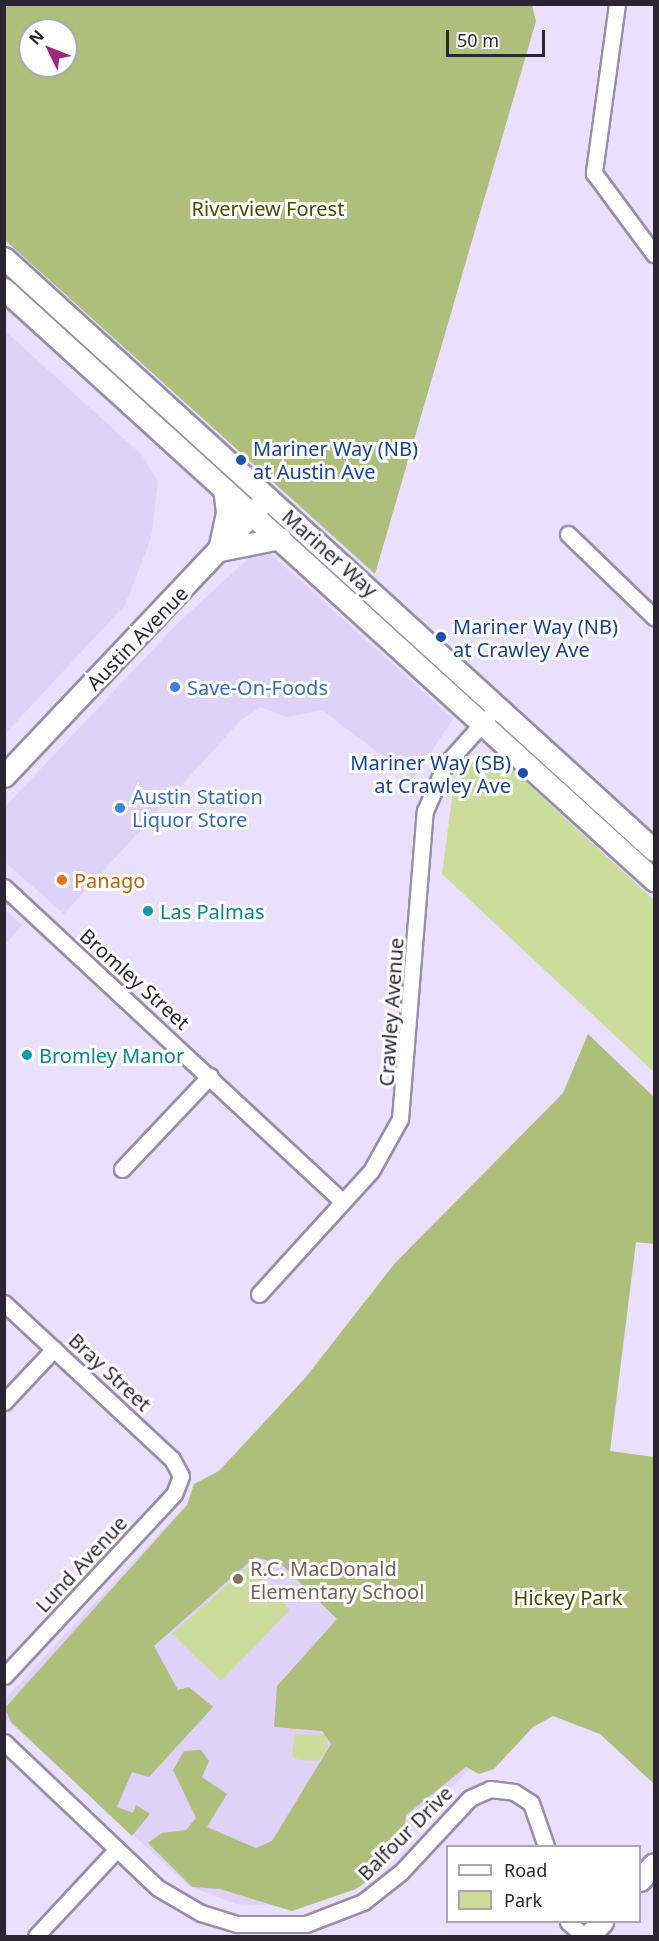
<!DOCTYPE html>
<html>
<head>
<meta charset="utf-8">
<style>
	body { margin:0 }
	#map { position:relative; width:659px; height:1941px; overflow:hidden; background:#e9dffe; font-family:"Noto Sans",sans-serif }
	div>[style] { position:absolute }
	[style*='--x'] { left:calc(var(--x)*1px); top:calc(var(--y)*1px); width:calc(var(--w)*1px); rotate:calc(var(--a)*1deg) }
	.built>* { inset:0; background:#dfd2f8 }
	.green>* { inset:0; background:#ccdc9a }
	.forest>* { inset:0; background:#aebe7b }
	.roads { filter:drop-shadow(2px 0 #978eaa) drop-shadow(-2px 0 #978eaa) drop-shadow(0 2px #978eaa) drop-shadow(0 -2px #978eaa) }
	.street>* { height:15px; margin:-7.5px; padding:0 7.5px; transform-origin:7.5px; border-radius:7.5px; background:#fff }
	.secondary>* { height:21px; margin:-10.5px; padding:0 10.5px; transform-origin:10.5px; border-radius:10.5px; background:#fff }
	.dots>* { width:16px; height:16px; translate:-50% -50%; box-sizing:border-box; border:3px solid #fff; border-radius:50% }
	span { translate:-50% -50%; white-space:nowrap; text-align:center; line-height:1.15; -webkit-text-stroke:6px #fff; paint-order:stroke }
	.park-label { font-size:20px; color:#424e00 }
	.transit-label { font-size:20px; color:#164399 }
	.left { translate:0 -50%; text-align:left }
	.right { translate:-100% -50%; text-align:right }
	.street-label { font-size:20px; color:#2a2631 }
	.shop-label { font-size:20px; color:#366cbe }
	.food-label { font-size:20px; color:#c56008 }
	.culture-label { font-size:20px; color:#0d838f }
	.education-label { font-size:20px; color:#785e54 }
	.frame { position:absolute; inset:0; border:6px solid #2a2631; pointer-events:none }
	.legend { position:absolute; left:446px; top:1845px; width:195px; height:78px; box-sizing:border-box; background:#fff; border:2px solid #aaa8ad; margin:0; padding:8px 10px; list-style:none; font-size:18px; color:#2a2631 }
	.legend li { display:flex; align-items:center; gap:12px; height:30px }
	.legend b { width:30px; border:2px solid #aaa8ad }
	.north { position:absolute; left:18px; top:18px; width:60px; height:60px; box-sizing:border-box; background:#fff; border:2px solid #aaa8ad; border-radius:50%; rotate:313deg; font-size:16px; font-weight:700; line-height:24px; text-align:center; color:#2a2631 }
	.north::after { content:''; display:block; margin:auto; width:21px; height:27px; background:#9d2882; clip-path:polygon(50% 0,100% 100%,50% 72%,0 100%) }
	.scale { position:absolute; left:446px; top:30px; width:99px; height:27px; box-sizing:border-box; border:3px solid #2a2631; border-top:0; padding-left:8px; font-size:18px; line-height:21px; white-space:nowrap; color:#2a2631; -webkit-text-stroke:4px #fff; paint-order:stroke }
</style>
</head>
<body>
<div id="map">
	<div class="built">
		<i style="clip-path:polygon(5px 331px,142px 455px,158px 482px,151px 538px,125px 605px,5px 734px)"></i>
		<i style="clip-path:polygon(254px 553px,271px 554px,453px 719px,413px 779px,322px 710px,287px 717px,261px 707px,240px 721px,64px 914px,5px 862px,4px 808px,177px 624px)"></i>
		<i style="clip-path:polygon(4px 909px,22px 925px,5px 945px,4px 945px)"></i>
		<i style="clip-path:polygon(229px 1459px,512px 1723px,389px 1855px,294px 1906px,236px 1904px,189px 1886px,5px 1718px,4px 1700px)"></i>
	</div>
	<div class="green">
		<i style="clip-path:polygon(494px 753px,654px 900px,654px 1072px,442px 874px,453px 791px,475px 758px)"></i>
		<i style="clip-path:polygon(249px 1566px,290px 1610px,221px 1681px,172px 1634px)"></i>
		<i style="clip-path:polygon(295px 1734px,326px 1735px,328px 1748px,318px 1761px,298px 1760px,292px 1755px)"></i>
	</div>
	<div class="forest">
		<i style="clip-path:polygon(evenodd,4px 5px,532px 5px,536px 21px,375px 574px,5px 240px,4px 5px,30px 30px,66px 30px,66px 66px,30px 66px,30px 30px)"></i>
		<i style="clip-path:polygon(588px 1034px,654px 1097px,654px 1244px,636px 1242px,610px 1451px,654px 1457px,654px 1784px,600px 1734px,553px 1716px,533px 1727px,494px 1769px,479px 1774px,466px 1767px,406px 1815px,402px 1846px,383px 1870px,356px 1889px,292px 1911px,220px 1889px,192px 1887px,148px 1843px,162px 1833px,186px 1830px,196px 1818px,173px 1770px,184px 1751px,201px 1750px,209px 1761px,202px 1777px,227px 1794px,207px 1827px,256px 1848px,272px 1841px,331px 1744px,322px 1731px,274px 1727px,277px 1686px,337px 1619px,281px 1564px,255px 1557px,154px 1646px,178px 1690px,189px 1687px,213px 1707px,149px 1777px,132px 1772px,117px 1807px,133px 1813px,136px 1805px,150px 1814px,132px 1836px,11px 1722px,5px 1708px,187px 1505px,194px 1484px,219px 1471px,306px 1377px,395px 1263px,563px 1093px)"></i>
	</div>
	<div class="roads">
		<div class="street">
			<i style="--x:617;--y:4;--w:171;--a:97.8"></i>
			<i style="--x:594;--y:173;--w:101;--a:53.5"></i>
			<i style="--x:568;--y:534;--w:120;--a:44"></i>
			<i style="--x:4;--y:887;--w:461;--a:42.9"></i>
			<i style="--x:122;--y:1169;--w:128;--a:-46.6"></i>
			<i style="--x:259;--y:1294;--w:166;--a:-47.7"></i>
			<i style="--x:371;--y:1171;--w:60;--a:-60.9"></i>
			<i style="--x:400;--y:1119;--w:309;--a:-85.4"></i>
			<i style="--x:425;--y:811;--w:50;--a:-66.5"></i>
			<i style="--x:445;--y:765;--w:64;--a:-48.1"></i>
			<i style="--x:4;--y:1303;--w:229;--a:42.9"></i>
			<i style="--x:172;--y:1459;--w:19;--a:62"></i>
			<i style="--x:181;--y:1476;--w:19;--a:111"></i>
			<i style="--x:174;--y:1494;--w:249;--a:133"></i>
			<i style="--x:4;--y:1402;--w:73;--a:-46.7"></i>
			<i style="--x:4;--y:1742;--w:212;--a:43.5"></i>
			<i style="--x:158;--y:1888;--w:50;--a:30.2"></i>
			<i style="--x:201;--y:1913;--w:38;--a:17"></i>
			<i style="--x:237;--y:1924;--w:69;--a:0"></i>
			<i style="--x:306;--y:1924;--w:61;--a:-21.1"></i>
			<i style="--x:363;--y:1902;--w:48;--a:-38.3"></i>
			<i style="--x:401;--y:1872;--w:101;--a:-47"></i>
			<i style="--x:470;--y:1798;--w:22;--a:-24"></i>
			<i style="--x:490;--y:1789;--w:24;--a:7"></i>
			<i style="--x:514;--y:1792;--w:20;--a:33"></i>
			<i style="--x:531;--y:1803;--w:46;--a:70.8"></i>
			<i style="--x:568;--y:1922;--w:21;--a:41"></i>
			<i style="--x:36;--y:1936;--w:119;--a:-47"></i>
		</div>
		<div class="secondary">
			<i style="--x:4;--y:258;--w:879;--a:42.33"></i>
			<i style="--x:4;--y:289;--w:879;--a:42.28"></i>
			<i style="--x:219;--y:550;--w:39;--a:-78"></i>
			<i style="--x:227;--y:512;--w:23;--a:-97"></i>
			<i style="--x:220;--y:550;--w:61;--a:-11.3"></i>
			<i style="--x:4;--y:776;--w:374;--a:-46.6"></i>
			<i style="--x:640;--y:1880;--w:21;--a:-49"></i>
			<i style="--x:588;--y:1936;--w:20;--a:-45"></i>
		</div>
	</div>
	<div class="dots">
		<i style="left:241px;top:460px;background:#1a4fb4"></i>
		<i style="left:441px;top:637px;background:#1a4fb4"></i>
		<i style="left:175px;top:687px;background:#3f7fe0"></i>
		<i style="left:523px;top:773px;background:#1a4fb4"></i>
		<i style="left:120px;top:808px;background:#3f7fe0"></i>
		<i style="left:62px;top:880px;background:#e8710a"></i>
		<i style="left:148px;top:911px;background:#0f9aa8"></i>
		<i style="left:27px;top:1055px;background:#0f9aa8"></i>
		<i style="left:238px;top:1579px;background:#8d6e63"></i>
	</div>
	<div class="park-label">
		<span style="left:268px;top:208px">Riverview Forest</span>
		<span style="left:568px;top:1597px">Hickey Park</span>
	</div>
	<div class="transit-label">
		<span class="left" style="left:253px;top:460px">Mariner Way (NB)<br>at Austin Ave</span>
		<span class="left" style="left:453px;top:638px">Mariner Way (NB)<br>at Crawley Ave</span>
		<span class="right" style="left:511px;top:774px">Mariner Way (SB)<br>at Crawley Ave</span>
	</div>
	<div class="street-label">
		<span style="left:330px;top:553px;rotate:42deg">Mariner Way</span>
		<span style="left:137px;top:638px;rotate:-46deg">Austin Avenue</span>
		<span style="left:135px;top:979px;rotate:42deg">Bromley Street</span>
		<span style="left:391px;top:1012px;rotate:-86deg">Crawley Avenue</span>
		<span style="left:110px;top:1372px;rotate:43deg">Bray Street</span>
		<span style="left:81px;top:1564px;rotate:-47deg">Lund Avenue</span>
		<span style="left:405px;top:1833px;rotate:-45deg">Balfour Drive</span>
	</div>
	<div class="shop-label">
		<span class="left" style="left:187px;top:687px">Save-On-Foods</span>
		<span class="left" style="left:132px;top:808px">Austin Station<br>Liquor Store</span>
	</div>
	<div class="food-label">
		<span class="left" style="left:74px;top:880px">Panago</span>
	</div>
	<div class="culture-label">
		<span class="left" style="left:160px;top:911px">Las Palmas</span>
		<span class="left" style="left:39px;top:1055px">Bromley Manor</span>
	</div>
	<div class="education-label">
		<span class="left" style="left:250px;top:1580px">R.C. MacDonald<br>Elementary School</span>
	</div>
	<div class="frame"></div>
	<ul class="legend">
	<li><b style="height:8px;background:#fff"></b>Road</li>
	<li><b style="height:16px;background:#ccdc9a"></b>Park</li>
	</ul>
	<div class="north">N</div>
	<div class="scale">50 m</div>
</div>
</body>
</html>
